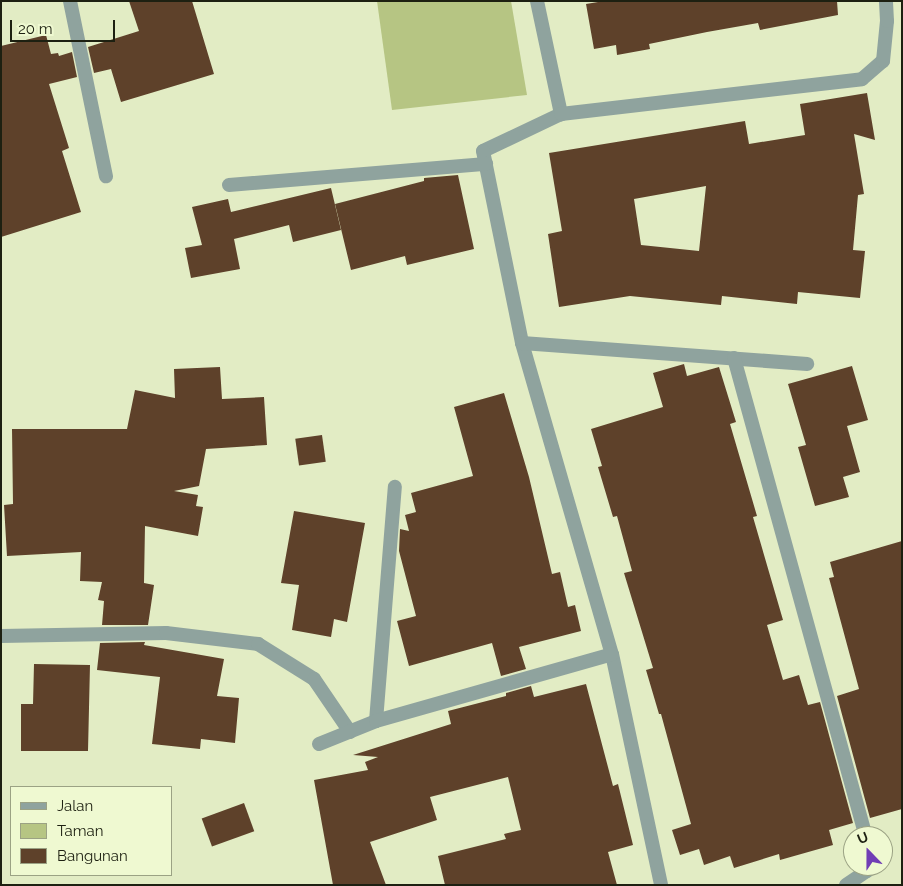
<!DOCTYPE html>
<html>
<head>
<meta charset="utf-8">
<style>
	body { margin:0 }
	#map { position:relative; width:903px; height:886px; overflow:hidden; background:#e2ecc4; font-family:Raleway,sans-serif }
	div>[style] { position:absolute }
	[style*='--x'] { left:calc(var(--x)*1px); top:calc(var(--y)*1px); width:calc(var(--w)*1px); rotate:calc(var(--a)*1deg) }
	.green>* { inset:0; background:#b6c583 }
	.building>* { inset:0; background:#5e412a; transform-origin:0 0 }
	.minor>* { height:14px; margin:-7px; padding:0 7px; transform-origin:7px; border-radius:7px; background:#8fa39e }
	span { translate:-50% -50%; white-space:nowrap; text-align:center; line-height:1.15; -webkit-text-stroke:5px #eff9d1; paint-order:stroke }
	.frame { position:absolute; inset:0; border:2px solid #1d2011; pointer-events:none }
	.legend { position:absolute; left:10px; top:786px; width:162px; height:90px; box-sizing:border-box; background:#eff9d1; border:1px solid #9ba284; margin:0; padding:6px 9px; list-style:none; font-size:15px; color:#1d2011 }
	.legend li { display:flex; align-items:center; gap:10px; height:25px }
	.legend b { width:25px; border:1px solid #9ba284 }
	.north { position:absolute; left:843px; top:826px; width:50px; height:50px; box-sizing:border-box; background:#eff9d1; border:1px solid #9ba284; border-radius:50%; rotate:338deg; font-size:14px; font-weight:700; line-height:20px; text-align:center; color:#1d2011 }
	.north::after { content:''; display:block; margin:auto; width:18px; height:22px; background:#703db5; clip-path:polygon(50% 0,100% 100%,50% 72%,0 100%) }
	.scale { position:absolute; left:10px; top:20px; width:105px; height:22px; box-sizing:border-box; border:2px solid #1d2011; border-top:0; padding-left:6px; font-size:15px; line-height:18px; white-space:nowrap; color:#1d2011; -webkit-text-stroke:4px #eff9d1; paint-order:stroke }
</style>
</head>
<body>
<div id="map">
	<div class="green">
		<i style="clip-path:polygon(377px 1px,511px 1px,527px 95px,392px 110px)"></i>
	</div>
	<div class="building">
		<i style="clip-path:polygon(129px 1px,192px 1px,214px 74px,121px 102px,111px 69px,94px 73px,88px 47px,139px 31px)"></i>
		<i style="clip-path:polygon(604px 1px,837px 1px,838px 15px,760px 30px,758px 23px,707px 32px,649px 44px,650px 49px,617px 55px,616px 45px,594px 49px,586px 4px)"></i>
		<i style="clip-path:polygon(46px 35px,51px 54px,58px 53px,59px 56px,72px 52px,77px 77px,49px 84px,69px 148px,62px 151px,81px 212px,1px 237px,1px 46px)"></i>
		<i style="clip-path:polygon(evenodd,867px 93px,875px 140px,854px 134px,864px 194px,858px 195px,853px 250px,865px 251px,860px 298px,798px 292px,797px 304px,722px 296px,721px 305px,630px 296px,559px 307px,548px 234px,562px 231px,549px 153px,745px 121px,749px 144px,805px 135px,800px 104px,867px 93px,706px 186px,699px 251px,641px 245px,634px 199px,706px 186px)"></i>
		<i style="clip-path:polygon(458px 175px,474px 249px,407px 265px,405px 256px,351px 270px,335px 204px,424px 181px,424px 178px)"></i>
		<i style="clip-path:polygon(331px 188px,341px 230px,293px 242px,289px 225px,234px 239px,240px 269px,191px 278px,185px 248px,202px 245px,192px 207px,228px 199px,231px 212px)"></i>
		<i style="clip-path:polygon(684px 364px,687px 376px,719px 367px,736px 422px,730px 424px,757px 516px,753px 517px,783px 620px,767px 625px,783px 680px,799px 675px,808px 705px,820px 702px,853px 823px,829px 830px,833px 845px,780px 860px,779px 854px,734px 868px,730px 856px,704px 865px,699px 849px,680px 855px,672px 830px,691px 824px,661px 714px,659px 714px,646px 670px,653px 668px,624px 573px,632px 571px,617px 516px,613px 517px,598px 467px,602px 466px,591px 429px,663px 407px,653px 373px)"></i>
		<i style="clip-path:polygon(852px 366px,868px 420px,847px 426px,860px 472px,843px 477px,849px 497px,815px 506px,798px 447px,806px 445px,788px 384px)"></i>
		<i style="clip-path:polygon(220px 367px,222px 399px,264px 397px,267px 445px,206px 449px,199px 486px,174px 491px,198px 495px,196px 506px,203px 507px,198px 536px,145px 526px,144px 583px,154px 585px,148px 625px,102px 625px,104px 601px,98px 600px,102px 582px,80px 581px,81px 552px,7px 556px,4px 505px,13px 504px,12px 429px,127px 429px,135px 390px,175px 398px,174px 369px)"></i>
		<i style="clip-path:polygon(504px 393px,529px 477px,552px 574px,560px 572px,568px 607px,575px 605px,581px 631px,519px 647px,526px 669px,501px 676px,492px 643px,409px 666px,397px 621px,416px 616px,399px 551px,400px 529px,409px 531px,405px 515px,416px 512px,411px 493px,473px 476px,454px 407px)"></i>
		<i style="left:322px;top:435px;width:27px;height:27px;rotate:82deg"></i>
		<i style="clip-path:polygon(294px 511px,365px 523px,347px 622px,334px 619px,331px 637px,292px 630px,299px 585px,281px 583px)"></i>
		<i style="clip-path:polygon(902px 541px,902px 809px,870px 818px,837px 696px,859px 689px,829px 578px,834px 577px,830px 562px)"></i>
		<i style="clip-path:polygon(145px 642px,144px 645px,224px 659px,217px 696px,239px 698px,235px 743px,201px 739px,200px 749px,152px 744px,160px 677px,97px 670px,100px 643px)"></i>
		<i style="clip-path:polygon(34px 664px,90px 665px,88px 751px,21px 751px,21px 704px,33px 704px)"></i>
		<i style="clip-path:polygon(586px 684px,613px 786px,618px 784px,633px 845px,608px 852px,617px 885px,445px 885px,438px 856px,506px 839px,504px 834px,521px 830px,508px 777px,430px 797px,437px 820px,370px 842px,386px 885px,333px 885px,314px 780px,368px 770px,365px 762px,378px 757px,353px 755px,451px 724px,448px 711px,506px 696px,506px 693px,531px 686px,534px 697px)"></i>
		<i style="left:244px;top:803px;width:30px;height:45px;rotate:70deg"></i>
	</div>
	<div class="minor">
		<i style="--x:70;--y:1;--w:179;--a:78.4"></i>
		<i style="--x:537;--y:1;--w:116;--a:78"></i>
		<i style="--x:561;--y:114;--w:86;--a:154.6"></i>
		<i style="--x:483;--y:151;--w:196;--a:78.5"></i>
		<i style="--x:522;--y:343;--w:324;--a:73.9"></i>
		<i style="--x:612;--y:654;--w:236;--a:78"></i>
		<i style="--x:561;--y:114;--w:303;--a:-6.6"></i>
		<i style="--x:862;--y:79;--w:28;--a:-41"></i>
		<i style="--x:883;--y:61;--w:40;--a:-84.3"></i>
		<i style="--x:887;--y:21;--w:20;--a:-93"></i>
		<i style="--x:229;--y:185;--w:258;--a:-4.7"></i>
		<i style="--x:522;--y:343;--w:286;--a:4.2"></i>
		<i style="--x:734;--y:358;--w:496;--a:74.6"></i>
		<i style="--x:1;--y:636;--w:165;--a:-1"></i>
		<i style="--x:166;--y:633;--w:93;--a:6.8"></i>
		<i style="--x:258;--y:644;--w:66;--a:32"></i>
		<i style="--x:314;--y:679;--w:64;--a:55.8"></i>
		<i style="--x:376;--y:721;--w:235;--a:-85.4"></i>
		<i style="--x:319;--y:744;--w:61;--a:-22"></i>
		<i style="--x:376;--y:721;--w:245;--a:-15.8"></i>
		<i style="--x:846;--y:885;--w:25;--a:-34"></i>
		<i style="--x:867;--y:871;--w:5;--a:-90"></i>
	</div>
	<div class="frame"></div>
	<ul class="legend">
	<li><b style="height:6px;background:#8fa39e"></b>Jalan</li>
	<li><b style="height:14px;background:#b6c583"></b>Taman</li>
	<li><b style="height:14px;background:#5e412a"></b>Bangunan</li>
	</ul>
	<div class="north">U</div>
	<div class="scale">20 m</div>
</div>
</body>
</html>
